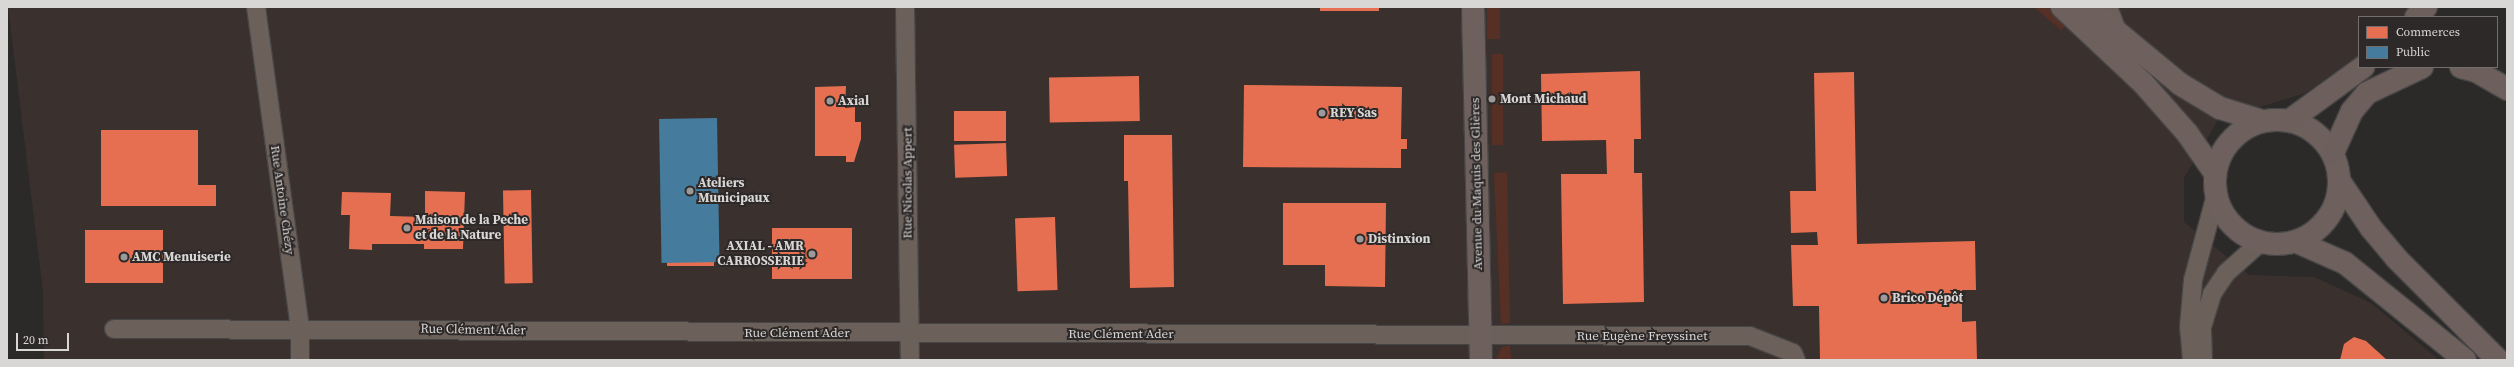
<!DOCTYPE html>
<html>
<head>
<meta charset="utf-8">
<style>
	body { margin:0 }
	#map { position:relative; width:2514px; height:367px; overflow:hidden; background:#2c2a29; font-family:"Source Serif 4",serif }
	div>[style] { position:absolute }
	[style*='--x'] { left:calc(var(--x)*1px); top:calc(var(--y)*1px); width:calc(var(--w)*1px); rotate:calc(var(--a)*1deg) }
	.built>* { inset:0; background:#3a312e }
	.green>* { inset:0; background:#563025; transform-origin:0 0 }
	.shops>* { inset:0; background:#e76f51; transform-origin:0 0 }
	.public>* { inset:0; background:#457b9d; transform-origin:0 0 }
	.roads { filter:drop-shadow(1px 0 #474646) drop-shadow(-1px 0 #474646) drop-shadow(0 1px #474646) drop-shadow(0 -1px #474646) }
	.street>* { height:18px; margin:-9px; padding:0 9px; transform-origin:9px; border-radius:9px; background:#6c605b }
	.secondary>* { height:22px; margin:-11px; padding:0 11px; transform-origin:11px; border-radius:11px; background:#6e615d }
	.secondary>.ring { margin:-11px; padding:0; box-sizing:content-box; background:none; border:22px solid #6e615d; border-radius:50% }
	.primary>* { height:22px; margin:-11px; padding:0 11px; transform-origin:11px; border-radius:11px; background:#6d605c }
	.dots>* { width:11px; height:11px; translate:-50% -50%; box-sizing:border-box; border:2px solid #2d2928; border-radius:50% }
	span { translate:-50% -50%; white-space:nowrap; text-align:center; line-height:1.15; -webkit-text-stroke:4px #2d2928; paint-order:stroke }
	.poi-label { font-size:13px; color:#d9d6d6; font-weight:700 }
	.left { translate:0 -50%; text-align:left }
	.right { translate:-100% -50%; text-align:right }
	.street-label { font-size:13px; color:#d9d6d6 }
	.frame { position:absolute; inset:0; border:8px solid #d9d6d6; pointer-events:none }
	.legend { position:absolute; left:2358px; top:16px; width:140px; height:52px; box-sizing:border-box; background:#2d2928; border:1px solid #726e6e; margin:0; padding:5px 7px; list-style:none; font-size:12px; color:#d9d6d6 }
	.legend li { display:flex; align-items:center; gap:8px; height:20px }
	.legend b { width:20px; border:1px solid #726e6e }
	.scale { position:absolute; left:16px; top:333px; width:53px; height:18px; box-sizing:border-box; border:2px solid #d9d6d6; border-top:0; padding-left:5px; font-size:12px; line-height:14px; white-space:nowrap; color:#d9d6d6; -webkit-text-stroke:3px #2d2928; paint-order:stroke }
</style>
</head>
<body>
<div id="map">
	<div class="built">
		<i style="clip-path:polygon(8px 7px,2411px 7px,2404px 17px,2359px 17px,2359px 55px,2305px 93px,2218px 120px,2184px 178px,2184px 222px,2249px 275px,2314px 277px,2371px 303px,2439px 360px,44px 360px,43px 290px)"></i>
	</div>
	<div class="green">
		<i style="left:1487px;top:7px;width:13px;height:32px"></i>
		<i style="clip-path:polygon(2034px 7px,2049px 7px,2067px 24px,2061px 30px)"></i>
		<i style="left:1492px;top:54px;width:11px;height:91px"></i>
		<i style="clip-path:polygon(1507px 172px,1510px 323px,1501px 324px,1494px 173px)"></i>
		<i style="clip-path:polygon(1510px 345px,1511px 360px,1496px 360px,1501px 348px)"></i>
	</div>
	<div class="shops">
		<i style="left:1320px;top:7px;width:59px;height:4px"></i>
		<i style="clip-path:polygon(1640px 71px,1641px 139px,1634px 139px,1634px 173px,1642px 173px,1644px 302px,1563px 304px,1561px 174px,1607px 174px,1606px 140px,1542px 141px,1541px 74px)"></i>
		<i style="clip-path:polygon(1854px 72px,1857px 244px,1975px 241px,1976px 290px,1962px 290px,1962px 322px,1976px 321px,1977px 360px,1820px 360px,1819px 306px,1793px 306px,1791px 245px,1818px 245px,1817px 232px,1791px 233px,1790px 191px,1816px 191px,1814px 73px)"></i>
		<i style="left:1139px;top:76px;width:45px;height:90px;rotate:89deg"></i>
		<i style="clip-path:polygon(1244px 85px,1402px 87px,1401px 139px,1407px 139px,1407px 149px,1401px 149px,1401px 168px,1243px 167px)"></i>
		<i style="clip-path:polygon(846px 86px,845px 108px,855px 107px,855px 122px,861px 122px,861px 139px,854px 162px,846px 162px,846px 156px,815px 156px,815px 87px)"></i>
		<i style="left:1006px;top:111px;width:30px;height:52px;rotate:90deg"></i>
		<i style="clip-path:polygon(101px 130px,198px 130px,198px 185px,216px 185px,216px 206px,101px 206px)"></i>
		<i style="clip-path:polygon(1124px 135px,1172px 135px,1174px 287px,1130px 288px,1128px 181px,1124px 181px)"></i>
		<i style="left:1006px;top:143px;width:33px;height:52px;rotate:88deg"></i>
		<i style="left:531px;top:190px;width:93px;height:28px;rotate:89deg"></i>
		<i style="clip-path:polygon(425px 191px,465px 192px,463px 249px,424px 249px,424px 244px,372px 244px,372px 250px,349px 249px,350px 215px,341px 215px,342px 192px,391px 193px,390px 216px,425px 217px)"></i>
		<i style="clip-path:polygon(1283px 203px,1386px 203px,1385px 287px,1325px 286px,1325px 265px,1283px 265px)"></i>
		<i style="left:1055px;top:217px;width:73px;height:40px;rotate:88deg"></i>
		<i style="left:772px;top:228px;width:80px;height:51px"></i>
		<i style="left:85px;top:230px;width:78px;height:53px"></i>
		<i style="left:714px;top:262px;width:4px;height:47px;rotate:90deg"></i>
		<i style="clip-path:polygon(2354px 337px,2366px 341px,2387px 360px,2340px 360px,2344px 344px)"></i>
	</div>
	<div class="public">
		<i style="left:717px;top:118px;width:144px;height:58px;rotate:89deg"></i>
	</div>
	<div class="roads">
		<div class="street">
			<i style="--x:256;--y:7;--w:325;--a:82.2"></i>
			<i style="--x:300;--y:329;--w:31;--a:90"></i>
			<i style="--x:905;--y:7;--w:353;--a:89.2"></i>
			<i style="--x:2108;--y:7;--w:28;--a:69"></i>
			<i style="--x:114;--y:329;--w:1636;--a:0.25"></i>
			<i style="--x:1750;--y:336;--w:46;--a:21.6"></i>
			<i style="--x:1793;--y:353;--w:8;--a:67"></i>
			<i style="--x:2203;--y:359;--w:32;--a:-92"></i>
			<i style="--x:2202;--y:327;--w:34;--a:-73"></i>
			<i style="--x:2212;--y:294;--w:25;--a:-56"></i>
			<i style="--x:2226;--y:273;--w:47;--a:-41.5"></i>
			<i style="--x:2192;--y:360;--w:33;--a:-95"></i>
			<i style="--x:2189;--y:327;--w:47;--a:-85.1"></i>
			<i style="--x:2193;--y:280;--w:88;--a:-74.9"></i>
		</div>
		<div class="secondary">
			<i style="--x:1473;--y:7;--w:353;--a:88.7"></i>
			<i style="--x:2062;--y:7;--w:111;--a:43.2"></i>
			<i style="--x:2143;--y:83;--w:67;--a:48.7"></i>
			<i style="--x:2187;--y:133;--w:49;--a:55"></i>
			<i style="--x:2087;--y:7;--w:121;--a:39.6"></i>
			<i style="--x:2180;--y:84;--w:47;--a:31"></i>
			<i style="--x:2220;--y:108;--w:44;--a:17.2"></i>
			<i class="ring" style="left:2215px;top:120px;width:102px;height:102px"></i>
			<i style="--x:2340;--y:182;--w:55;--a:56"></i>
			<i style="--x:2371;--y:228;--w:40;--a:50"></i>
			<i style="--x:2397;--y:259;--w:143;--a:45"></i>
			<i style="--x:2297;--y:242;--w:52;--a:23.6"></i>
			<i style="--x:2345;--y:263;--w:154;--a:38.9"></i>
		</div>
		<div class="primary">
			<i style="--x:2416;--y:17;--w:14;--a:-45"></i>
			<i style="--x:2461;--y:67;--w:16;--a:15"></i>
			<i style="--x:2476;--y:71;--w:36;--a:30"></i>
			<i style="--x:2289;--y:121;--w:92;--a:-36.1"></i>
			<i style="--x:2333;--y:153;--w:46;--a:-65.7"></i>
			<i style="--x:2352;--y:111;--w:23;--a:-50"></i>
			<i style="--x:2367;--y:93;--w:61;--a:-25.3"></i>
		</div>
	</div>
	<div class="dots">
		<i style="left:1492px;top:99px;background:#9c9a99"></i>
		<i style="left:830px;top:101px;background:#9c9a99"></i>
		<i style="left:1322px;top:113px;background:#9c9a99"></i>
		<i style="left:690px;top:191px;background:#9c9a99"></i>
		<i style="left:407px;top:228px;background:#9c9a99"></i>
		<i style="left:1360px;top:239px;background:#9c9a99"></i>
		<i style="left:812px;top:254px;background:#9c9a99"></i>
		<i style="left:124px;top:257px;background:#9c9a99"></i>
		<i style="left:1884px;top:298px;background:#9c9a99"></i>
	</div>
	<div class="poi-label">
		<span class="left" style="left:1500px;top:99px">Mont Michaud</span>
		<span class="left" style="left:838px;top:101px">Axial</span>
		<span class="left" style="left:1330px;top:113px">REY Sas</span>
		<span class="left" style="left:698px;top:191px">Ateliers<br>Municipaux</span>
		<span class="left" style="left:415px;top:228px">Maison de la Peche<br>et de la Nature</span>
		<span class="left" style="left:1368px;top:239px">Distinxion</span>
		<span class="right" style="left:804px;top:254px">AXIAL - AMR<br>CARROSSERIE</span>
		<span class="left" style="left:132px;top:257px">AMC Menuiserie</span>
		<span class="left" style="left:1892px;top:298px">Brico Dépôt</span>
	</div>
	<div class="street-label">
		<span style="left:908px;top:183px;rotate:-90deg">Rue Nicolas Appert</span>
		<span style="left:1477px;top:184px;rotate:-91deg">Avenue du Maquis des Glières</span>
		<span style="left:282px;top:200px;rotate:82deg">Rue Antoine Chézy</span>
		<span style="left:473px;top:330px;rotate:1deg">Rue Clément Ader</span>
		<span style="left:797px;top:333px">Rue Clément Ader</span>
		<span style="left:1121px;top:334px">Rue Clément Ader</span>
		<span style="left:1642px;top:336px">Rue Eugène Freyssinet</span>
	</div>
	<div class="frame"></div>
	<ul class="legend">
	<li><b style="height:11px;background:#e76f51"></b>Commerces</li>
	<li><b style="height:11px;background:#457b9d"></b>Public</li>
	</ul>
	<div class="scale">20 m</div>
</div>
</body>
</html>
